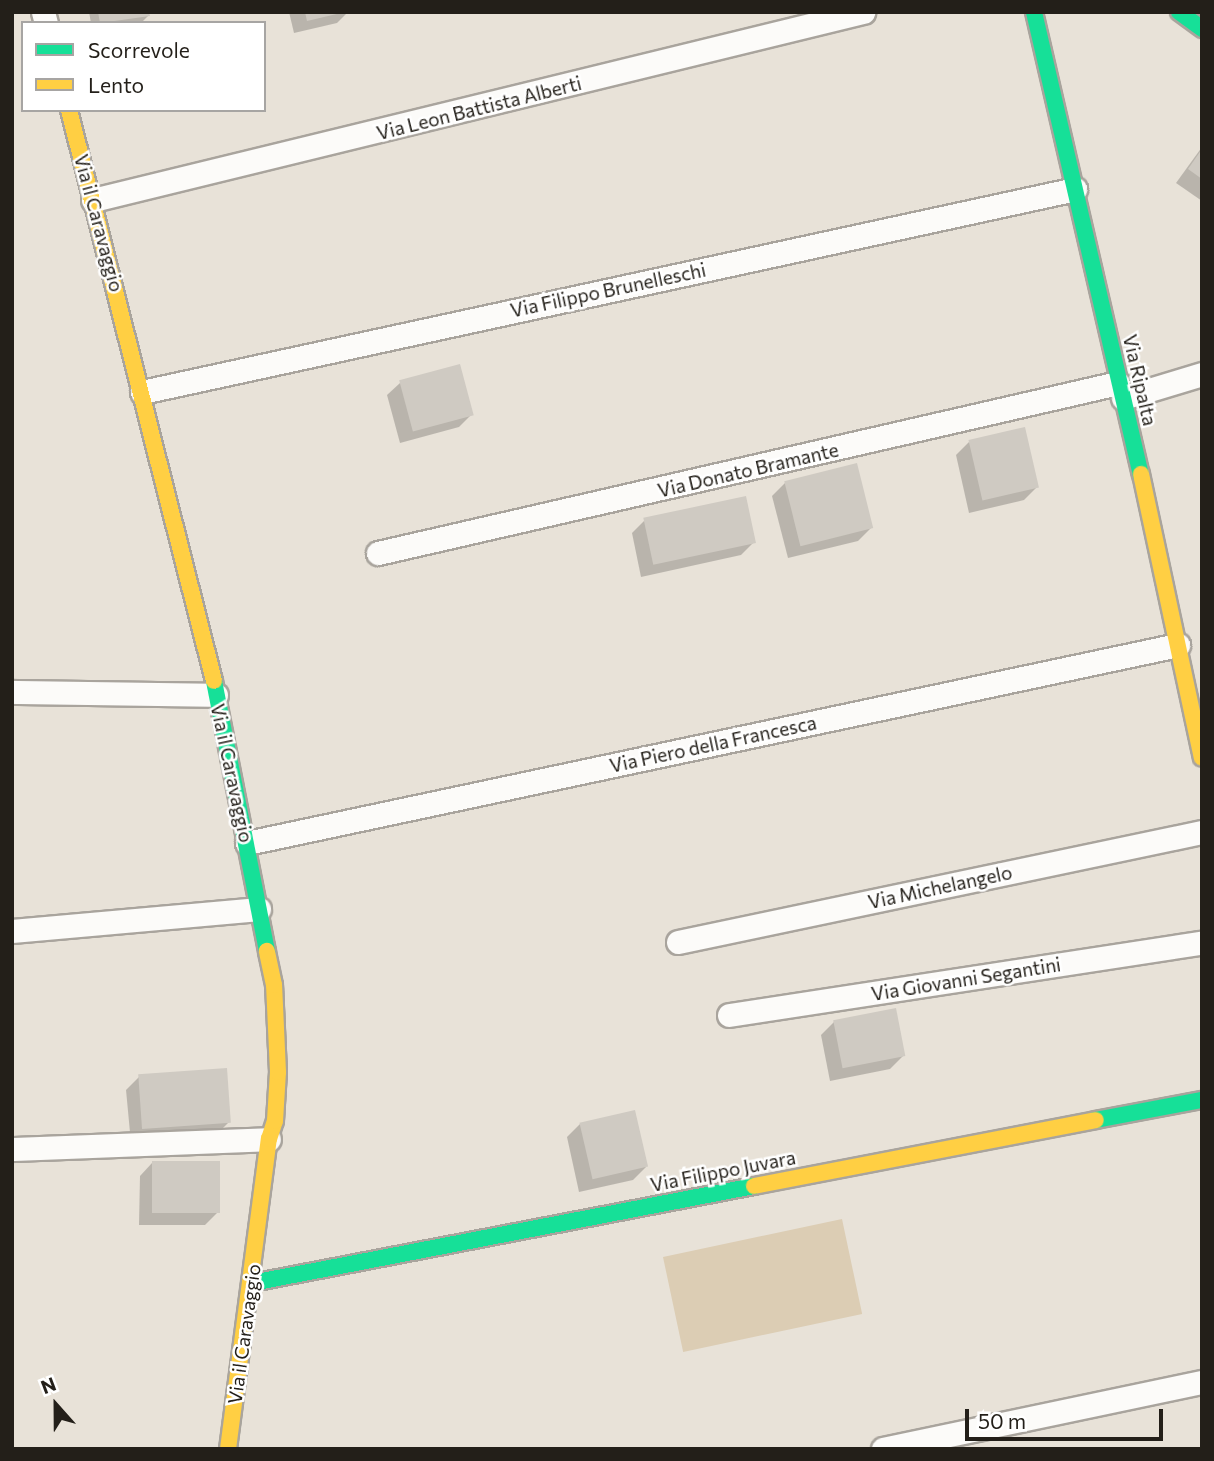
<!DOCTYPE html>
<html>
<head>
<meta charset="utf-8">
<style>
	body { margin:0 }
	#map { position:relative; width:1214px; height:1461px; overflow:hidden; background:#e8e2d8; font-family:Commissioner,sans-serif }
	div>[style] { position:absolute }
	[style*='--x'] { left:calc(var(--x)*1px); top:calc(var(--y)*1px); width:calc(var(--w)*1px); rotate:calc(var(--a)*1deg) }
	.green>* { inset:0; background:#dccdb4; transform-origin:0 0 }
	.shadow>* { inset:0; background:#0003 }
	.building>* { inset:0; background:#cfcac2; transform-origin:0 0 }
	.roads { filter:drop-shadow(2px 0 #a9a49d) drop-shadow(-2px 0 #a9a49d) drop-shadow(0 2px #a9a49d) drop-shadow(0 -2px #a9a49d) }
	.street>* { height:23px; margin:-11.5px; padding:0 11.5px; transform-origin:11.5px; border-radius:11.5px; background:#fcfbf9 }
	.fast>* { height:16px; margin:-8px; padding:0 8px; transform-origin:8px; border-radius:8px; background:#16e098 }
	.slow>* { height:16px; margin:-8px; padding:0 8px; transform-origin:8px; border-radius:8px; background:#ffcf43 }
	span { translate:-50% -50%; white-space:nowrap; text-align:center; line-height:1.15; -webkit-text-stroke:5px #fff; paint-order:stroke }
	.street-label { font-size:19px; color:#231f19 }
	.frame { position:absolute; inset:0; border:14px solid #231f19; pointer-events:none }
	.legend { position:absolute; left:21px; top:21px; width:245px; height:91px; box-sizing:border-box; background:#fff; border:2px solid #a7a5a3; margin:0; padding:9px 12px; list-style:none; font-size:21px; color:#231f19 }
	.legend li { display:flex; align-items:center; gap:14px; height:35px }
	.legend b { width:35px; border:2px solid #a7a5a3 }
	.north { position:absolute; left:21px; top:1370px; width:70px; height:70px; -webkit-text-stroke:5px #fff; paint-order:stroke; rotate:339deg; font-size:19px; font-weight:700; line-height:28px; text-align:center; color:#231f19 }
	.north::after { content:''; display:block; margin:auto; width:24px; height:32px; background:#231f19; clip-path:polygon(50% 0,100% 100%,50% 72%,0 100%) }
	.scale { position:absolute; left:965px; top:1409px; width:198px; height:32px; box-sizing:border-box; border:4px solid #231f19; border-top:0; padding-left:9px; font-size:21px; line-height:24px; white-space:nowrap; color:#231f19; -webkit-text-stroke:5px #fff; paint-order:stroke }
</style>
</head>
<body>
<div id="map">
	<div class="green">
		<i style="left:842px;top:1219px;width:97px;height:183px;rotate:78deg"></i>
	</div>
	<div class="shadow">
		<i style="clip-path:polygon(89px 12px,148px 12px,148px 16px,141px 23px,91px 23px)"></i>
		<i style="clip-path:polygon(289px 12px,348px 12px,337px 23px,294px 33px)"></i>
		<i style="clip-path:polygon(1202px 147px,1202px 201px,1176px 183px)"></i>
		<i style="clip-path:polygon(400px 383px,472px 414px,459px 427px,400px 443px,387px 395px)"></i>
		<i style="clip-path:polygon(969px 442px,1037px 487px,1024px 500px,969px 513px,956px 455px)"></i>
		<i style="clip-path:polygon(785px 483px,871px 528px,858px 541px,788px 558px,772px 496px)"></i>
		<i style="clip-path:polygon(645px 520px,754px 542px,741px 555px,641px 577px,632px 533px)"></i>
		<i style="clip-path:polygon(834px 1022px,903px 1056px,890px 1069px,830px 1081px,821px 1035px)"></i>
		<i style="clip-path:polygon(139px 1077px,229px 1122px,216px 1135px,131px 1143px,126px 1090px)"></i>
		<i style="clip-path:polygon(580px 1124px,646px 1167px,633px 1180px,579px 1192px,567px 1137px)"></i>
		<i style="clip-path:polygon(152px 1163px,218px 1212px,205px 1225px,139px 1225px,140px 1176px)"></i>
	</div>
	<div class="building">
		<i style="clip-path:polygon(98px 12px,149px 12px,150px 16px,100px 23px)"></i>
		<i style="clip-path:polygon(305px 12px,341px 12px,341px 13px,307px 21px)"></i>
		<i style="clip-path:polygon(1202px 149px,1202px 179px,1188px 169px)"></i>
		<i style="left:460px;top:364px;width:53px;height:63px;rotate:75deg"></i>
		<i style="left:1025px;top:427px;width:62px;height:58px;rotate:77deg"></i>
		<i style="left:857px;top:463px;width:67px;height:75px;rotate:76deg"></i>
		<i style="left:746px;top:496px;width:48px;height:105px;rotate:78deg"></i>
		<i style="left:896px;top:1008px;width:49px;height:64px;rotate:79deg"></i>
		<i style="left:227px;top:1068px;width:55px;height:89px;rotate:86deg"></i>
		<i style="left:635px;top:1110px;width:58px;height:57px;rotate:77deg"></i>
		<i style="left:220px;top:1161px;width:52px;height:68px;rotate:90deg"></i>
	</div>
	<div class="roads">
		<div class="street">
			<i style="--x:43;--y:12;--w:11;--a:75"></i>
			<i style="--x:93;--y:200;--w:793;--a:-13.72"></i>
			<i style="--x:142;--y:392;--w:955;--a:-12.27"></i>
			<i style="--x:1123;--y:398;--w:83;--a:-16.9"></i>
			<i style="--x:378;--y:553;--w:759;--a:-12.94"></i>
			<i style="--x:12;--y:692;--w:204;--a:0.8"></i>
			<i style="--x:247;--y:843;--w:952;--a:-12.01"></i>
			<i style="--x:12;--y:931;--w:248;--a:-5.1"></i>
			<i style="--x:678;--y:942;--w:535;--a:-11.86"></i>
			<i style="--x:729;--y:1015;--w:478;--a:-8.7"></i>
			<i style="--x:12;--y:1149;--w:257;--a:-2.2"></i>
			<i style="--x:883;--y:1449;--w:326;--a:-11.9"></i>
		</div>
		<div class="fast">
			<i style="--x:1034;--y:12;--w:474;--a:77"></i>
			<i style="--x:1179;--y:12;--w:29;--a:36"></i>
			<i style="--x:214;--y:681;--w:275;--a:78.9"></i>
			<i style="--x:1096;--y:1120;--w:108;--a:-10.7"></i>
			<i style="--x:252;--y:1283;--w:511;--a:-10.94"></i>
		</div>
		<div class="slow">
			<i style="--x:69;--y:110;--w:589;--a:75.75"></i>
			<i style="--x:1141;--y:474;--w:290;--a:77.9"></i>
			<i style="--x:754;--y:1186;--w:348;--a:-10.9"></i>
			<i style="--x:228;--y:1449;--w:313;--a:-82.5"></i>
			<i style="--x:269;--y:1139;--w:19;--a:-72"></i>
			<i style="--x:275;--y:1121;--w:49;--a:-86.5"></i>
			<i style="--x:278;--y:1072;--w:87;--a:-92.6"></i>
			<i style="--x:274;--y:985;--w:35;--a:-102"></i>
		</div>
	</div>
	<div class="street-label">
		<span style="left:479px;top:108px;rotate:-14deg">Via Leon Battista Alberti</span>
		<span style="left:99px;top:223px;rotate:75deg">Via il Caravaggio</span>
		<span style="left:608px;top:290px;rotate:-12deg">Via Filippo Brunelleschi</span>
		<span style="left:1140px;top:380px;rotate:77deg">Via Ripalta</span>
		<span style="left:748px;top:470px;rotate:-13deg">Via Donato Bramante</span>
		<span style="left:713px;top:744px;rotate:-12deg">Via Piero della Francesca</span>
		<span style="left:232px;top:773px;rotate:78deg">Via il Caravaggio</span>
		<span style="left:940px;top:887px;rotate:-12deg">Via Michelangelo</span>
		<span style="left:966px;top:979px;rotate:-9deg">Via Giovanni Segantini</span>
		<span style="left:723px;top:1171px;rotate:-11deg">Via Filippo Juvara</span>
		<span style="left:244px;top:1334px;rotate:-82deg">Via il Caravaggio</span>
	</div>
	<div class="frame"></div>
	<ul class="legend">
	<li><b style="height:9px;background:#16e098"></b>Scorrevole</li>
	<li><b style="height:9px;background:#ffcf43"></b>Lento</li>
	</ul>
	<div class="north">N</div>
	<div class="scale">50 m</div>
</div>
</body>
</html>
